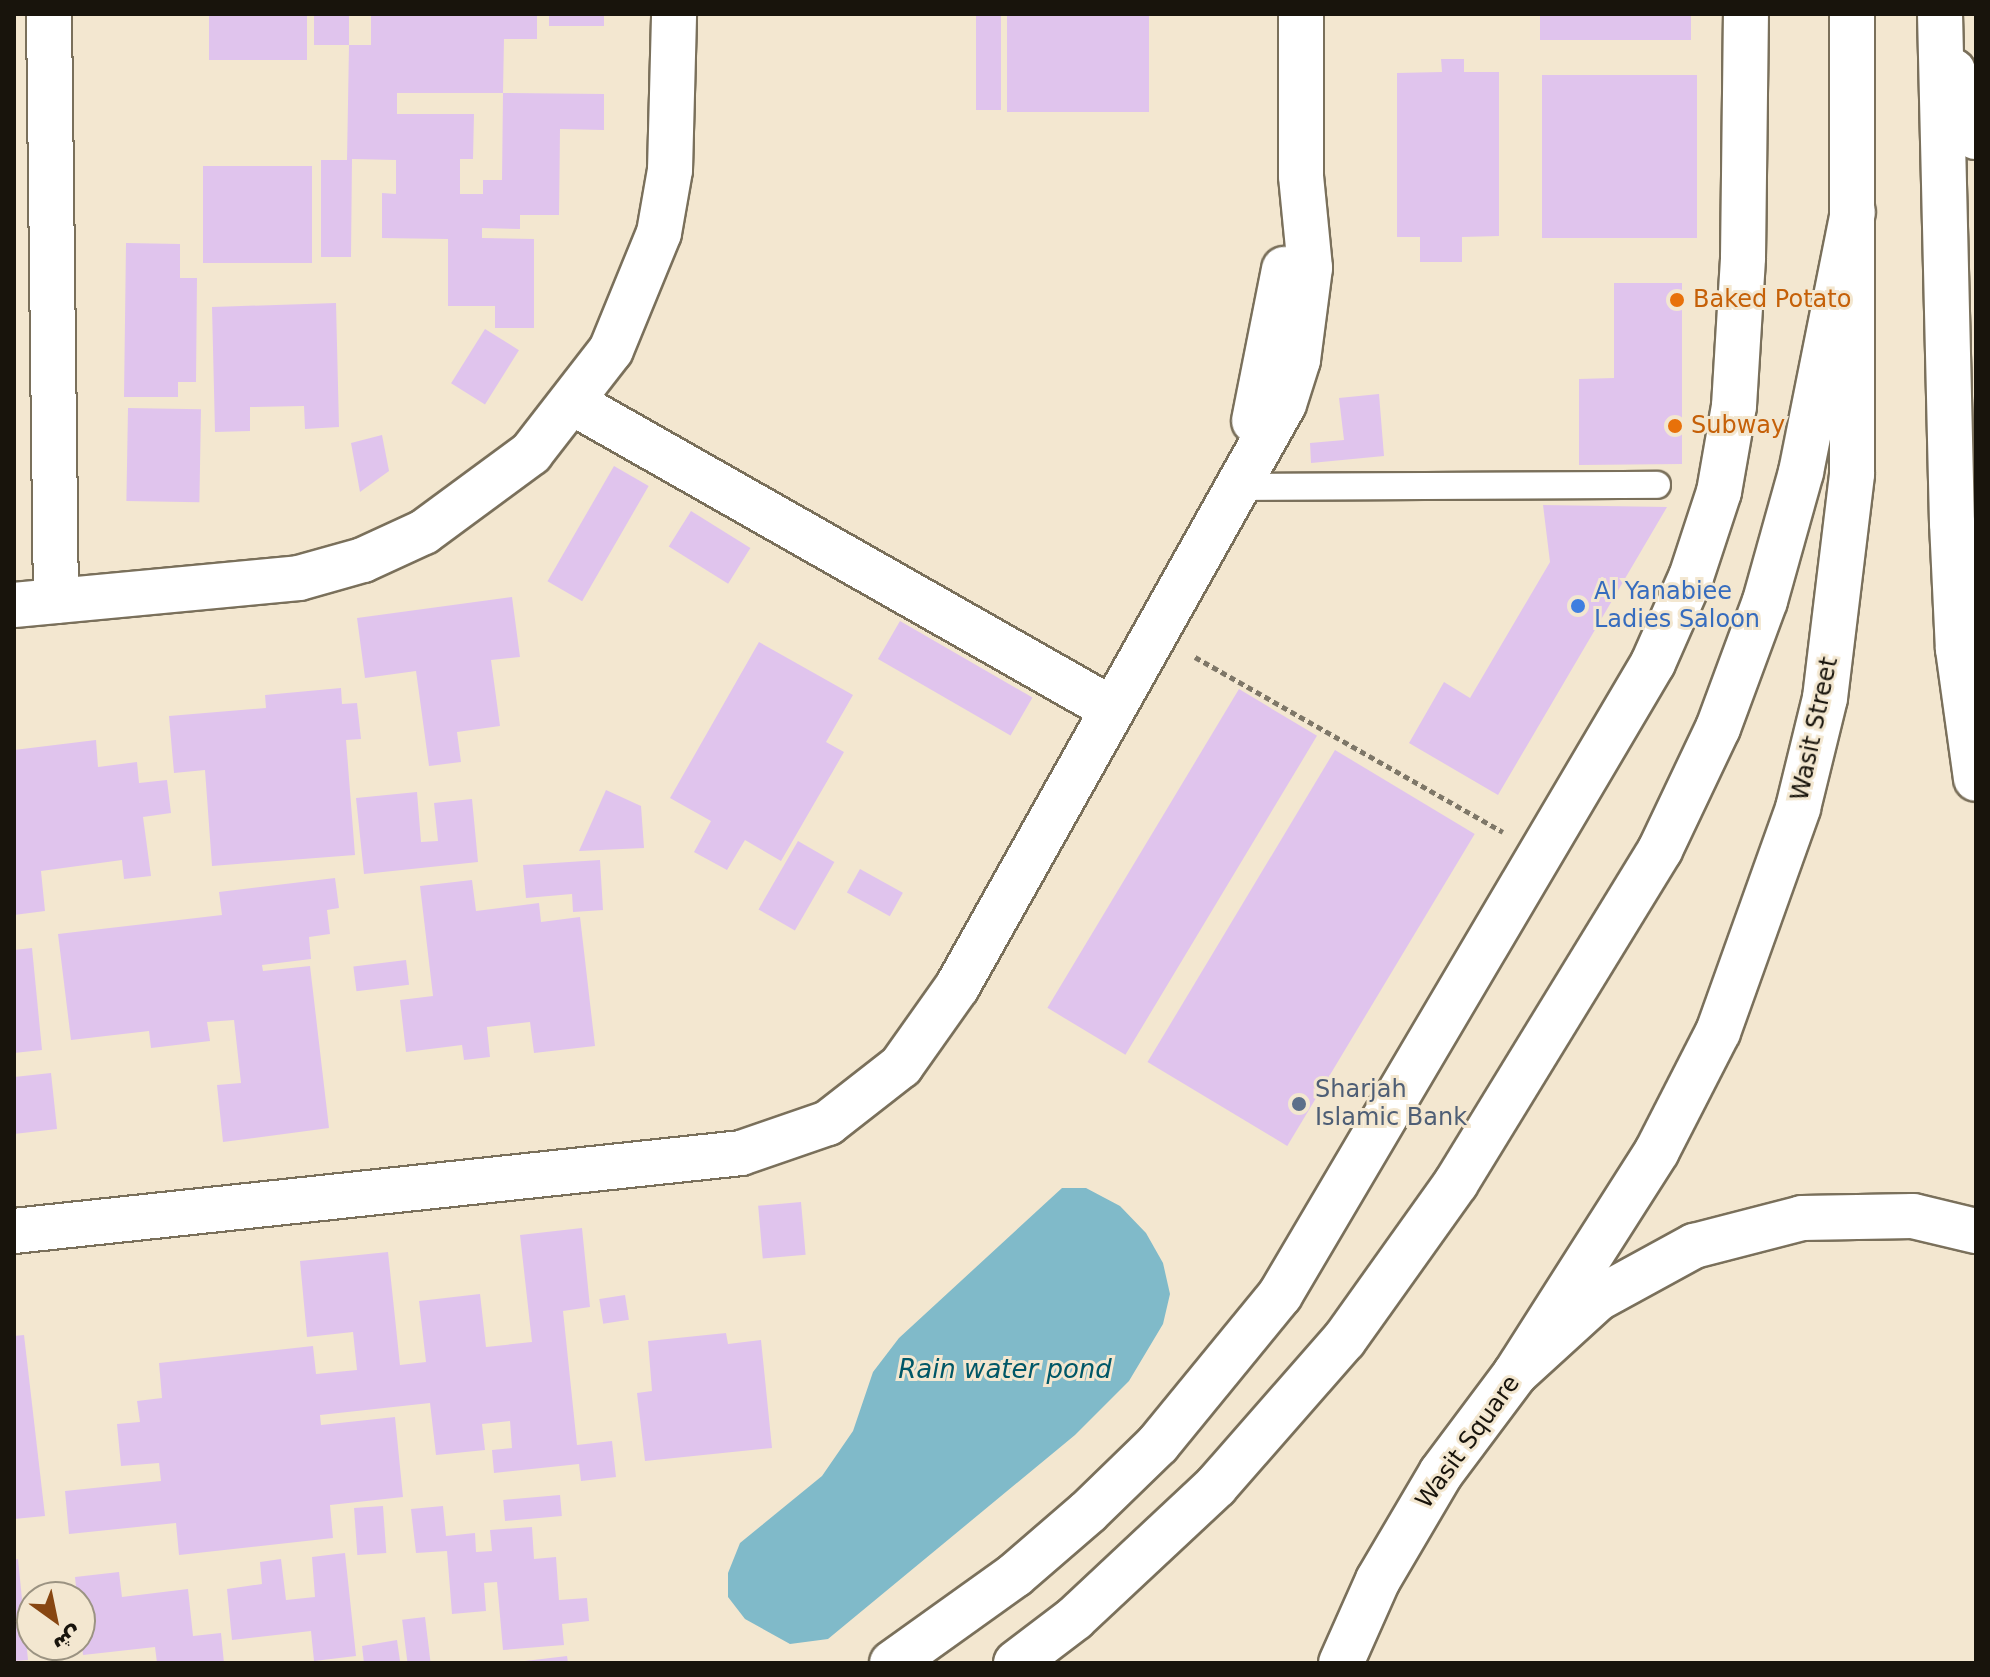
<!DOCTYPE html>
<html>
<head>
<meta charset="utf-8">
<style>
	body { margin:0 }
	#map { position:relative; width:1990px; height:1677px; overflow:hidden; background:#f3e7d0; font-family:"DejaVu Sans","Noto Naskh Arabic",sans-serif }
	div>[style] { position:absolute }
	[style*='--x'] { left:calc(var(--x)*1px); top:calc(var(--y)*1px); width:calc(var(--w)*1px); rotate:calc(var(--a)*1deg) }
	.water>* { inset:0; background:#80bac9 }
	.building>* { inset:0; background:#e0c4ed; transform-origin:0 0 }
	.path>* { height:5px; margin-top:-2.5px; transform-origin:0; background:repeating-linear-gradient(90deg,#7e7768 0 6px,transparent 0 10px) }
	.roads { filter:drop-shadow(2px 0 #7a705b) drop-shadow(-2px 0 #7a705b) drop-shadow(0 2px #7a705b) drop-shadow(0 -2px #7a705b) }
	.service>* { height:26px; margin:-13px; padding:0 13px; transform-origin:13px; border-radius:13px; background:#fff }
	.minor>* { height:44px; margin:-22px; padding:0 22px; transform-origin:22px; border-radius:22px; background:#fff }
	.primary>* { height:44px; margin:-22px; padding:0 22px; transform-origin:22px; border-radius:22px; background:#fff }
	.motorway>* { height:44px; margin:-22px; padding:0 22px; transform-origin:22px; border-radius:22px; background:#fff }
	.dots>* { width:22px; height:22px; translate:-50% -50%; box-sizing:border-box; border:4px solid #f3e7d0; border-radius:50% }
	span { translate:-50% -50%; white-space:nowrap; text-align:center; line-height:1.15; -webkit-text-stroke:6px #f3e7d0; paint-order:stroke }
	.food-label { font-size:24px; color:#c56008 }
	.left { translate:0 -50%; text-align:left }
	.shop-label { font-size:24px; color:#366cbe }
	.street-label { font-size:24px; color:#18140c }
	.service-label { font-size:24px; color:#4e5e75 }
	.water-label { font-size:26px; color:#005767; font-style:italic }
	.frame { position:absolute; inset:0; border:16px solid #18140c; pointer-events:none }
	.north { position:absolute; left:16px; top:1581px; width:80px; height:80px; box-sizing:border-box; background:#f3e7d0; border:2px solid #9b9382; border-radius:50%; rotate:147deg; font-size:22px; font-weight:700; line-height:32px; text-align:center; color:#18140c }
	.north::after { content:''; display:block; margin:auto; width:28px; height:36px; background:#874611; clip-path:polygon(50% 0,100% 100%,50% 72%,0 100%) }
</style>
</head>
<body>
<div id="map">
	<div class="water">
		<i style="clip-path:polygon(1062px 1188px,1086px 1188px,1120px 1206px,1146px 1233px,1163px 1263px,1170px 1294px,1163px 1324px,1129px 1381px,1075px 1435px,828px 1639px,790px 1644px,745px 1619px,728px 1597px,728px 1573px,740px 1543px,822px 1476px,853px 1431px,873px 1372px,899px 1338px)"></i>
	</div>
	<div class="building">
		<i style="left:209px;top:14px;width:98px;height:46px"></i>
		<i style="left:314px;top:14px;width:35px;height:31px"></i>
		<i style="clip-path:polygon(evenodd,371px 14px,537px 14px,537px 39px,504px 39px,503px 93px,604px 94px,604px 130px,560px 129px,559px 215px,520px 215px,520px 229px,482px 228px,482px 238px,534px 239px,534px 328px,495px 328px,495px 306px,448px 306px,448px 239px,382px 238px,382px 193px,396px 194px,396px 160px,352px 159px,351px 257px,321px 257px,321px 160px,347px 160px,349px 45px,371px 45px,371px 14px,397px 93px,503px 93px,502px 180px,483px 180px,483px 194px,460px 194px,460px 159px,473px 159px,474px 114px,397px 114px,397px 93px)"></i>
		<i style="left:549px;top:14px;width:55px;height:12px"></i>
		<i style="left:976px;top:14px;width:25px;height:96px"></i>
		<i style="left:1007px;top:14px;width:142px;height:98px"></i>
		<i style="left:1540px;top:14px;width:151px;height:26px"></i>
		<i style="clip-path:polygon(1441px 59px,1464px 59px,1464px 72px,1499px 72px,1499px 236px,1462px 237px,1462px 262px,1420px 262px,1420px 237px,1397px 237px,1397px 73px,1442px 72px)"></i>
		<i style="left:1697px;top:75px;width:163px;height:155px;rotate:90deg"></i>
		<i style="left:203px;top:166px;width:109px;height:97px"></i>
		<i style="clip-path:polygon(126px 243px,180px 244px,180px 278px,197px 278px,196px 382px,178px 382px,178px 397px,124px 397px)"></i>
		<i style="clip-path:polygon(1614px 283px,1682px 283px,1682px 464px,1579px 465px,1579px 379px,1614px 378px)"></i>
		<i style="clip-path:polygon(336px 303px,339px 427px,305px 429px,304px 406px,250px 407px,250px 431px,215px 432px,212px 307px)"></i>
		<i style="left:485px;top:329px;width:40px;height:64px;rotate:32deg"></i>
		<i style="clip-path:polygon(1379px 394px,1384px 456px,1311px 463px,1310px 443px,1344px 440px,1339px 398px)"></i>
		<i style="left:128px;top:408px;width:73px;height:93px;rotate:1deg"></i>
		<i style="clip-path:polygon(382px 435px,389px 471px,360px 492px,351px 443px)"></i>
		<i style="left:614px;top:466px;width:40px;height:133px;rotate:30deg"></i>
		<i style="clip-path:polygon(1543px 505px,1667px 507px,1498px 795px,1409px 743px,1444px 682px,1470px 698px,1550px 562px)"></i>
		<i style="left:691px;top:511px;width:70px;height:42px;rotate:32deg"></i>
		<i style="clip-path:polygon(512px 597px,520px 657px,491px 660px,500px 726px,457px 732px,461px 762px,429px 766px,416px 671px,365px 678px,357px 618px)"></i>
		<i style="left:900px;top:621px;width:153px;height:44px;rotate:30deg"></i>
		<i style="clip-path:polygon(759px 642px,853px 695px,826px 742px,844px 752px,781px 861px,745px 840px,727px 870px,694px 852px,711px 821px,670px 798px)"></i>
		<i style="clip-path:polygon(341px 688px,342px 704px,357px 703px,361px 739px,346px 740px,355px 855px,212px 866px,205px 770px,174px 773px,169px 716px,266px 708px,265px 695px)"></i>
		<i style="left:1239px;top:689px;width:91px;height:372px;rotate:31deg"></i>
		<i style="clip-path:polygon(96px 740px,98px 767px,137px 762px,139px 783px,167px 780px,171px 813px,143px 817px,151px 876px,124px 879px,122px 860px,41px 871px,45px 911px,14px 915px,14px 750px)"></i>
		<i style="left:1335px;top:750px;width:163px;height:364px;rotate:31deg"></i>
		<i style="clip-path:polygon(606px 790px,641px 806px,644px 848px,579px 851px)"></i>
		<i style="clip-path:polygon(417px 792px,421px 842px,438px 841px,434px 803px,472px 799px,478px 862px,364px 874px,356px 798px)"></i>
		<i style="left:798px;top:841px;width:42px;height:79px;rotate:30deg"></i>
		<i style="clip-path:polygon(600px 860px,603px 910px,573px 912px,572px 894px,526px 898px,523px 865px)"></i>
		<i style="left:860px;top:869px;width:49px;height:27px;rotate:29deg"></i>
		<i style="clip-path:polygon(335px 878px,339px 908px,327px 910px,330px 934px,309px 937px,311px 959px,262px 965px,263px 971px,310px 966px,329px 1128px,223px 1142px,217px 1085px,241px 1083px,234px 1020px,207px 1022px,210px 1041px,151px 1048px,149px 1031px,71px 1040px,58px 934px,222px 915px,219px 892px)"></i>
		<i style="clip-path:polygon(472px 880px,476px 911px,539px 903px,541px 922px,580px 917px,595px 1046px,534px 1053px,530px 1022px,487px 1027px,490px 1057px,464px 1060px,462px 1045px,406px 1052px,400px 1000px,433px 996px,420px 886px)"></i>
		<i style="clip-path:polygon(32px 948px,42px 1050px,14px 1053px,14px 950px)"></i>
		<i style="left:406px;top:960px;width:25px;height:53px;rotate:83deg"></i>
		<i style="clip-path:polygon(51px 1073px,57px 1129px,14px 1134px,14px 1077px)"></i>
		<i style="left:801px;top:1202px;width:53px;height:43px;rotate:85deg"></i>
		<i style="clip-path:polygon(582px 1228px,590px 1307px,563px 1311px,577px 1445px,612px 1441px,616px 1477px,581px 1481px,579px 1464px,494px 1473px,492px 1450px,512px 1448px,510px 1421px,482px 1424px,485px 1450px,436px 1455px,430px 1403px,320px 1415px,321px 1425px,395px 1417px,403px 1497px,330px 1505px,333px 1538px,179px 1555px,176px 1523px,69px 1534px,65px 1491px,161px 1481px,159px 1463px,121px 1466px,117px 1424px,140px 1422px,137px 1401px,162px 1398px,159px 1363px,313px 1346px,316px 1374px,357px 1370px,353px 1332px,307px 1337px,300px 1261px,388px 1252px,400px 1365px,426px 1362px,419px 1301px,480px 1294px,486px 1347px,532px 1342px,520px 1235px)"></i>
		<i style="left:625px;top:1295px;width:25px;height:26px;rotate:81deg"></i>
		<i style="clip-path:polygon(726px 1333px,728px 1344px,761px 1340px,772px 1448px,645px 1461px,637px 1393px,652px 1391px,648px 1341px)"></i>
		<i style="clip-path:polygon(24px 1335px,45px 1516px,14px 1519px,14px 1336px)"></i>
		<i style="left:560px;top:1495px;width:21px;height:57px;rotate:85deg"></i>
		<i style="left:383px;top:1506px;width:47px;height:29px;rotate:86deg"></i>
		<i style="clip-path:polygon(443px 1506px,446px 1536px,475px 1533px,476px 1552px,492px 1551px,490px 1530px,532px 1527px,534px 1559px,556px 1557px,559px 1600px,587px 1598px,589px 1621px,562px 1624px,564px 1645px,503px 1650px,497px 1582px,484px 1583px,486px 1611px,452px 1614px,447px 1551px,416px 1553px,411px 1509px)"></i>
		<i style="clip-path:polygon(345px 1553px,356px 1656px,314px 1661px,311px 1631px,232px 1640px,227px 1589px,262px 1584px,260px 1562px,281px 1559px,286px 1600px,315px 1597px,312px 1557px)"></i>
		<i style="clip-path:polygon(18px 1559px,28px 1660px,14px 1661px,14px 1560px)"></i>
		<i style="clip-path:polygon(119px 1572px,122px 1597px,188px 1589px,193px 1636px,221px 1633px,224px 1663px,157px 1663px,155px 1647px,83px 1655px,75px 1577px)"></i>
		<i style="left:425px;top:1617px;width:46px;height:23px;rotate:83deg"></i>
		<i style="clip-path:polygon(397px 1640px,400px 1661px,364px 1663px,362px 1646px)"></i>
		<i style="clip-path:polygon(567px 1656px,568px 1663px,525px 1663px,525px 1661px)"></i>
	</div>
	<div class="path">
		<i style="--x:1195;--y:657;--w:354;--a:29.6"></i>
	</div>
	<div class="roads">
		<div class="service">
			<i style="--x:1242;--y:487;--w:415;--a:-0.3"></i>
		</div>
		<div class="minor">
			<i style="--x:49;--y:14;--w:587;--a:89.32"></i>
			<i style="--x:575;--y:404;--w:618;--a:29.6"></i>
			<i style="--x:1254;--y:421;--w:155;--a:-78.8"></i>
			<i style="--x:14;--y:605;--w:286;--a:-5.4"></i>
			<i style="--x:299;--y:578;--w:66;--a:-15.7"></i>
			<i style="--x:363;--y:560;--w:67;--a:-24.7"></i>
			<i style="--x:424;--y:532;--w:133;--a:-36.4"></i>
			<i style="--x:531;--y:453;--w:130;--a:-52.2"></i>
			<i style="--x:611;--y:350;--w:126;--a:-67.7"></i>
			<i style="--x:659;--y:233;--w:64;--a:-80.1"></i>
			<i style="--x:670;--y:170;--w:156;--a:-88.5"></i>
			<i style="--x:14;--y:1231;--w:731;--a:-6.12"></i>
			<i style="--x:741;--y:1153;--w:92;--a:-19"></i>
			<i style="--x:828;--y:1123;--w:93;--a:-38"></i>
			<i style="--x:901;--y:1066;--w:97;--a:-54.7"></i>
			<i style="--x:957;--y:987;--w:668;--a:-60.71"></i>
			<i style="--x:1284;--y:404;--w:46;--a:-72.3"></i>
			<i style="--x:1298;--y:360;--w:93;--a:-82.6"></i>
			<i style="--x:1310;--y:268;--w:92;--a:-95.6"></i>
			<i style="--x:1301;--y:176;--w:162;--a:-90"></i>
			<i style="--x:892;--y:1663;--w:151;--a:-35.6"></i>
			<i style="--x:1015;--y:1575;--w:96;--a:-40.8"></i>
			<i style="--x:1088;--y:1512;--w:98;--a:-44.2"></i>
			<i style="--x:1158;--y:1444;--w:193;--a:-50.7"></i>
			<i style="--x:1280;--y:1295;--w:734;--a:-59.45"></i>
			<i style="--x:1653;--y:663;--w:94;--a:-66.2"></i>
			<i style="--x:1691;--y:577;--w:89;--a:-71.8"></i>
			<i style="--x:1719;--y:492;--w:87;--a:-80.1"></i>
			<i style="--x:1734;--y:406;--w:149;--a:-86.5"></i>
			<i style="--x:1743;--y:257;--w:243;--a:-89.3"></i>
		</div>
		<div class="primary">
			<i style="--x:1940;--y:14;--w:509;--a:88.65"></i>
			<i style="--x:1952;--y:523;--w:126;--a:87.3"></i>
			<i style="--x:1958;--y:649;--w:131;--a:82.1"></i>
			<i style="--x:1953;--y:71;--w:70;--a:70.8"></i>
			<i style="--x:1515;--y:1374;--w:264;--a:-57.5"></i>
			<i style="--x:1657;--y:1151;--w:134;--a:-62.9"></i>
			<i style="--x:1718;--y:1032;--w:238;--a:-70.3"></i>
			<i style="--x:1798;--y:808;--w:113;--a:-76.2"></i>
			<i style="--x:1825;--y:698;--w:226;--a:-83.1"></i>
			<i style="--x:1852;--y:474;--w:460;--a:-90"></i>
			<i style="--x:1341;--y:1663;--w:91;--a:-66"></i>
			<i style="--x:1378;--y:1580;--w:124;--a:-59.5"></i>
			<i style="--x:1441;--y:1473;--w:124;--a:-53.2"></i>
			<i style="--x:1515;--y:1374;--w:111;--a:-42.4"></i>
			<i style="--x:1597;--y:1299;--w:111;--a:-28.7"></i>
			<i style="--x:1694;--y:1246;--w:112;--a:-14.5"></i>
			<i style="--x:1802;--y:1218;--w:111;--a:-1"></i>
			<i style="--x:1913;--y:1216;--w:65;--a:13.4"></i>
		</div>
		<div class="motorway">
			<i style="--x:1016;--y:1663;--w:74;--a:-37.3"></i>
			<i style="--x:1075;--y:1618;--w:193;--a:-43.1"></i>
			<i style="--x:1216;--y:1486;--w:194;--a:-48.8"></i>
			<i style="--x:1344;--y:1340;--w:193;--a:-54.5"></i>
			<i style="--x:1456;--y:1183;--w:391;--a:-58.5"></i>
			<i style="--x:1660;--y:850;--w:135;--a:-64.6"></i>
			<i style="--x:1718;--y:728;--w:135;--a:-69.7"></i>
			<i style="--x:1765;--y:601;--w:134;--a:-74.4"></i>
			<i style="--x:1801;--y:472;--w:265;--a:-78.7"></i>
		</div>
	</div>
	<div class="dots">
		<i style="left:1677px;top:300px;background:#e8710a"></i>
		<i style="left:1675px;top:426px;background:#e8710a"></i>
		<i style="left:1578px;top:606px;background:#3f7fe0"></i>
		<i style="left:1299px;top:1104px;background:#5c6f8a"></i>
	</div>
	<div class="food-label">
		<span class="left" style="left:1693px;top:300px">Baked Potato</span>
		<span class="left" style="left:1691px;top:426px">Subway</span>
	</div>
	<div class="shop-label">
		<span class="left" style="left:1594px;top:606px">Al Yanabiee<br>Ladies Saloon</span>
	</div>
	<div class="street-label">
		<span style="left:1815px;top:729px;rotate:-78deg">Wasit Street</span>
		<span style="left:1468px;top:1442px;rotate:-54deg">Wasit Square</span>
	</div>
	<div class="service-label">
		<span class="left" style="left:1315px;top:1104px">Sharjah<br>Islamic Bank</span>
	</div>
	<div class="water-label">
		<span style="left:1005px;top:1370px">Rain water pond</span>
	</div>
	<div class="frame"></div>
	<div class="north">ش</div>
</div>
</body>
</html>
